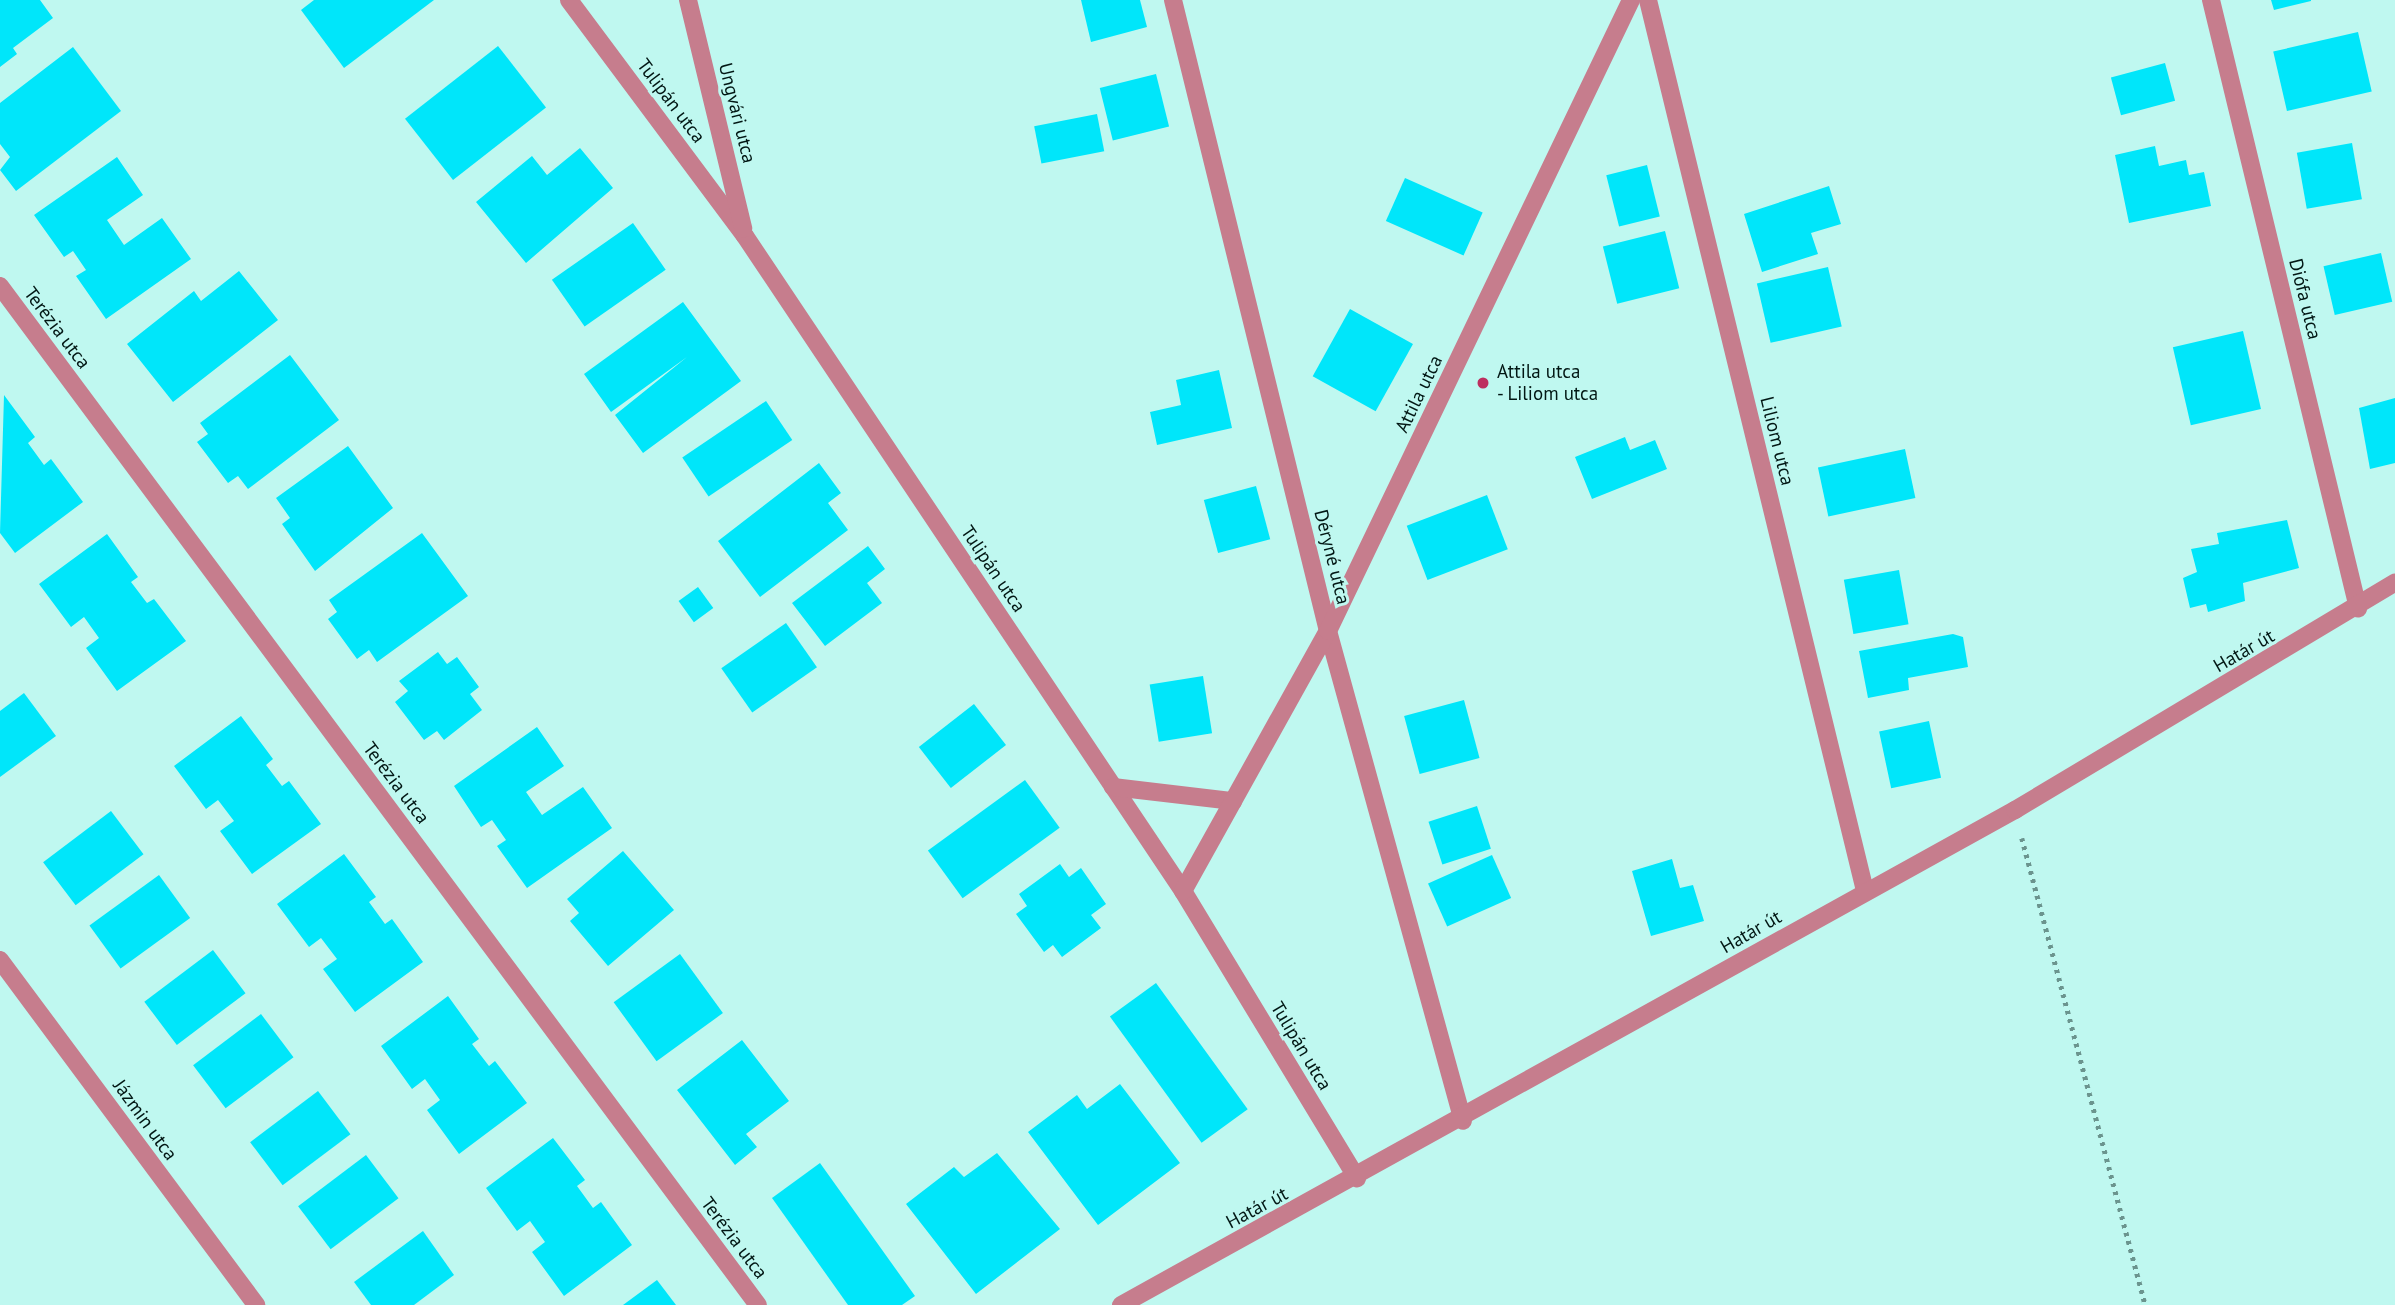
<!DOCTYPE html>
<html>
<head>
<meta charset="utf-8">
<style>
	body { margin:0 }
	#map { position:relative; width:2395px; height:1305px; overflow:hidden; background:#bff8f0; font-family:"PT Sans",sans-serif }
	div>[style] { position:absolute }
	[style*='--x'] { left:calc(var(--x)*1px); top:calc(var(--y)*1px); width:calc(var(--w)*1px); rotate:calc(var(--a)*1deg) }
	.building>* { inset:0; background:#00e6fa; transform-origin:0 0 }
	.path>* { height:4.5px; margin-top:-2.25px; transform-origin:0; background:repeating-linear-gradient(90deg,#6b948e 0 3.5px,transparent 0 8.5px) }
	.street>* { height:18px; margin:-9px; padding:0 9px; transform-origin:9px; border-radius:9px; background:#c67d8d }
	.dots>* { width:19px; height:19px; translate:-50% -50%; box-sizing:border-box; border:4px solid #bff8f0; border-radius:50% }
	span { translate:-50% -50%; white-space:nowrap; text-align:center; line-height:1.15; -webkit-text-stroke:6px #bff8f0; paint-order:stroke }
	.street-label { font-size:19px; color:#021714 }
	.poi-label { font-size:19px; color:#021714 }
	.left { translate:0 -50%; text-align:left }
</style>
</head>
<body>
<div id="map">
	<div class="building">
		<i style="clip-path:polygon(0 0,40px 0,53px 18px,13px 48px,17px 54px,0 67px)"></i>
		<i style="clip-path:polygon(314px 0,434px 0,344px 68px,301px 10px)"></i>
		<i style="clip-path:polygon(1081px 0,1140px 0,1147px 27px,1091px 42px)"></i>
		<i style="clip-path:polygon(2271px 0,2311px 0,2311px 1px,2274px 10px)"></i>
		<i style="left:2358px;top:32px;width:61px;height:87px;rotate:77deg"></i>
		<i style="left:498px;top:46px;width:78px;height:118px;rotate:52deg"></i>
		<i style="clip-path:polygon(73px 47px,121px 111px,16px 191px,0 170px,10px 157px,0 144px,0 103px)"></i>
		<i style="left:2165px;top:63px;width:39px;height:56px;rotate:75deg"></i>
		<i style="left:1156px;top:74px;width:54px;height:58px;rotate:76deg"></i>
		<i style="left:1097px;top:114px;width:38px;height:64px;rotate:79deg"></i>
		<i style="left:2352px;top:143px;width:57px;height:56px;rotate:80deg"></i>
		<i style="clip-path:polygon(2155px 146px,2159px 166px,2186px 160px,2189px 175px,2204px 172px,2211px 206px,2129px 223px,2115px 155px)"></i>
		<i style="clip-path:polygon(580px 148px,613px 188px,526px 263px,476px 202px,532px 156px,547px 175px)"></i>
		<i style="clip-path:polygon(117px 157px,143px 195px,107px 220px,124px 245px,162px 218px,191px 259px,106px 319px,76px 276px,86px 270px,73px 251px,64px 257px,34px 215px)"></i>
		<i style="left:1647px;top:165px;width:53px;height:42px;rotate:76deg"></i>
		<i style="left:1405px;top:178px;width:85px;height:47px;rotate:24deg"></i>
		<i style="clip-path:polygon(1829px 186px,1841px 224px,1811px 233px,1818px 254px,1762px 272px,1744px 214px)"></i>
		<i style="left:633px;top:223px;width:57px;height:99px;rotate:55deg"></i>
		<i style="left:1665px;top:231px;width:59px;height:64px;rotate:76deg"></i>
		<i style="left:2381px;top:253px;width:50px;height:59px;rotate:77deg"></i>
		<i style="left:1828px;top:267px;width:61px;height:73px;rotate:77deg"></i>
		<i style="clip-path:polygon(239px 271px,278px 320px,173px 402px,127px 344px,194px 291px,201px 301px)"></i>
		<i style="clip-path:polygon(683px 302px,741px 381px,643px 453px,615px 415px,687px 357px,611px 412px,584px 374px)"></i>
		<i style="left:1350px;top:309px;width:72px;height:77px;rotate:29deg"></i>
		<i style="left:2243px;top:331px;width:80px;height:72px;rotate:77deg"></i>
		<i style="clip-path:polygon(290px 355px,339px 420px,248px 489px,238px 476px,228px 483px,197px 442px,208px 434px,200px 423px)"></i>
		<i style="clip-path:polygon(1219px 370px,1232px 428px,1157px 445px,1150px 412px,1181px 405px,1176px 380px)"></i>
		<i style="clip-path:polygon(4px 395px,35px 437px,28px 443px,44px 465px,51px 459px,83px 502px,15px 553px,0 533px)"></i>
		<i style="clip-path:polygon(2395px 398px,2395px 463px,2370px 469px,2359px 408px)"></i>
		<i style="left:766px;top:401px;width:47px;height:101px;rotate:56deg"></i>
		<i style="clip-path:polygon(1625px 437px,1630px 450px,1655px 440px,1667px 469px,1592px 499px,1575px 457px)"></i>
		<i style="clip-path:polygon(348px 446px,393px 508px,315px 571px,282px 524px,290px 518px,276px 498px)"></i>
		<i style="left:1905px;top:449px;width:50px;height:89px;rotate:78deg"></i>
		<i style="clip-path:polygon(819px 463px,841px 493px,828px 503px,848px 530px,760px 597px,718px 541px)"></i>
		<i style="left:1256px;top:486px;width:55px;height:54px;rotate:75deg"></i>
		<i style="left:1487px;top:495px;width:58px;height:86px;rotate:69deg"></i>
		<i style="clip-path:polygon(2287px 520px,2299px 568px,2243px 583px,2245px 601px,2208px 612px,2206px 604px,2190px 608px,2183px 578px,2197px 572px,2191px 549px,2219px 544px,2217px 533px)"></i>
		<i style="clip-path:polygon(422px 533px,468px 596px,377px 662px,369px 650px,357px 659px,328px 619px,337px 612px,329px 600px)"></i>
		<i style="clip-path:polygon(107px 534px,138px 577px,131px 582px,147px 603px,154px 599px,186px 641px,117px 691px,86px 648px,99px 638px,84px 617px,71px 627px,39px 584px)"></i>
		<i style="clip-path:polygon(868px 546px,885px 569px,867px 583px,882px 603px,825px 646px,792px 603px)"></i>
		<i style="left:1899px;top:570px;width:55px;height:56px;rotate:80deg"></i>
		<i style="left:698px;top:587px;width:26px;height:24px;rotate:54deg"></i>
		<i style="left:786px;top:623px;width:54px;height:79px;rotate:55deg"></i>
		<i style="clip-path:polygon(1953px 634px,1963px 637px,1968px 667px,1908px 678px,1909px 690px,1868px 698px,1859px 651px)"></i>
		<i style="clip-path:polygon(438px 652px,447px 664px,457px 657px,479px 687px,470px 694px,482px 710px,444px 740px,437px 731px,424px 740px,395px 702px,408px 691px,399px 681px)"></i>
		<i style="left:1203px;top:676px;width:58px;height:54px;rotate:81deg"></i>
		<i style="clip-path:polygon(24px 693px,56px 736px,0 777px,0 711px)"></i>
		<i style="left:1464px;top:700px;width:60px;height:62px;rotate:75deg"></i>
		<i style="left:974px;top:704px;width:52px;height:70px;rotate:52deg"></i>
		<i style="clip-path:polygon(241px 716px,273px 759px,266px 765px,282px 786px,289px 781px,321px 824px,252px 874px,220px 831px,234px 821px,218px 800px,206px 809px,174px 766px)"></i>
		<i style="left:1929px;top:721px;width:58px;height:51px;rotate:78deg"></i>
		<i style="clip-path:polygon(537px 727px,564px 766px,526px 792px,542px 815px,583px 787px,612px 828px,527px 888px,497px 846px,506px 840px,492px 820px,481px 827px,454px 786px)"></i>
		<i style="left:1025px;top:780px;width:59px;height:120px;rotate:54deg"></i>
		<i style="left:1477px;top:806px;width:45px;height:51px;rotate:72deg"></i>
		<i style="left:111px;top:811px;width:54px;height:85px;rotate:53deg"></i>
		<i style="clip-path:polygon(623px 851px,674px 910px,608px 966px,570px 921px,579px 913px,567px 899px)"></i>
		<i style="clip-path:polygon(344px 854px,376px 897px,369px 902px,385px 924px,392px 919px,423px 962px,355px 1012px,323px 969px,337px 959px,321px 938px,309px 947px,277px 904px)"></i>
		<i style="left:1492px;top:855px;width:47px;height:70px;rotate:66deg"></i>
		<i style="clip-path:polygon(1672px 859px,1680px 888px,1693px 885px,1704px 921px,1651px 936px,1632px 871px)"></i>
		<i style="clip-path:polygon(1060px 864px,1069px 877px,1081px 868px,1106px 904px,1091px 915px,1101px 928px,1062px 957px,1053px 945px,1044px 952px,1016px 914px,1027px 906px,1019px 894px)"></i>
		<i style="left:159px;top:875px;width:53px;height:86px;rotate:54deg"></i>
		<i style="left:213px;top:950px;width:54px;height:86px;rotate:53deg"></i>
		<i style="left:680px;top:954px;width:73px;height:82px;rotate:54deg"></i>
		<i style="left:1156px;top:983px;width:156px;height:57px;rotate:54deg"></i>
		<i style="clip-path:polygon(448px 996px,479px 1039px,472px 1044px,489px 1066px,495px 1061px,527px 1103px,459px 1154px,427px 1110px,440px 1100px,425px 1079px,412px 1089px,381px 1046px)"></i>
		<i style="left:261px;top:1014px;width:54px;height:85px;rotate:53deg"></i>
		<i style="clip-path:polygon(742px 1040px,789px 1101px,746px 1134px,757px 1147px,735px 1165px,677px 1090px)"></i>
		<i style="clip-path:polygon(1120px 1084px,1180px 1163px,1098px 1225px,1028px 1132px,1077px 1095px,1087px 1109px)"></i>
		<i style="left:318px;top:1091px;width:54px;height:85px;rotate:53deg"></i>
		<i style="clip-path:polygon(553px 1138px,585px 1180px,577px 1186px,593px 1208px,601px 1202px,632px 1245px,564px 1296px,532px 1252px,545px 1242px,530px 1221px,517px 1231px,486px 1188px)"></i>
		<i style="clip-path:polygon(997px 1153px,1060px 1229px,976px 1294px,906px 1204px,954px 1167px,964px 1177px)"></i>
		<i style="left:366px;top:1155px;width:54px;height:85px;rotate:53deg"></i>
		<i style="clip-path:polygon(820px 1163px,915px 1296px,902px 1305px,848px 1305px,772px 1198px)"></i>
		<i style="clip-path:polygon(423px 1231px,454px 1275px,414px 1305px,371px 1305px,354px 1282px)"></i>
		<i style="clip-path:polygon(657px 1280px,676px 1305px,623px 1305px)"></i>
	</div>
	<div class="path">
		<i style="--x:2022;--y:838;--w:483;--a:75.2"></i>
	</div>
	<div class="street">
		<i style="--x:569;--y:0;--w:294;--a:53.3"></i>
		<i style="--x:745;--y:236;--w:788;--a:56.23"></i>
		<i style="--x:1183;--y:891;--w:336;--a:58.8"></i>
		<i style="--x:688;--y:0;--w:235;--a:76.4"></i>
		<i style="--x:1173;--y:0;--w:650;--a:76.2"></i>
		<i style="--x:1328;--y:631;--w:508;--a:74.6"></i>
		<i style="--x:1648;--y:0;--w:917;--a:76.31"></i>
		<i style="--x:2211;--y:0;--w:626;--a:76.41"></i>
		<i style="--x:0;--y:286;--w:1270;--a:53.36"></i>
		<i style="--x:1113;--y:787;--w:121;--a:6.7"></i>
		<i style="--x:1183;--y:891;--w:298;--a:-60.9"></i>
		<i style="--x:1328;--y:631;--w:700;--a:-64.35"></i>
		<i style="--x:0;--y:960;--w:430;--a:53.4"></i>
		<i style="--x:1121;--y:1305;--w:1022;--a:-28.97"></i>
		<i style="--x:2015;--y:810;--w:443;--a:-30.9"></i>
	</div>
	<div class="dots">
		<i style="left:1483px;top:383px;background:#bd2f5f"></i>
	</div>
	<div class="street-label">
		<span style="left:671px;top:101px;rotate:53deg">Tulipán utca</span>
		<span style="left:737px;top:113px;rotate:76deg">Ungvári utca</span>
		<span style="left:2305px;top:299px;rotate:76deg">Diófa utca</span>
		<span style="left:57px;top:328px;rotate:53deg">Terézia utca</span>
		<span style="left:1419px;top:394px;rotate:-64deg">Attila utca</span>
		<span style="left:1777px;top:441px;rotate:76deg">Liliom utca</span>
		<span style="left:1332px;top:557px;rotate:76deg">Déryné utca</span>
		<span style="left:993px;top:569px;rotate:56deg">Tulipán utca</span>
		<span style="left:2244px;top:651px;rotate:-30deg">Határ út</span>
		<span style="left:396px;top:783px;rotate:53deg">Terézia utca</span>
		<span style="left:1751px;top:932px;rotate:-30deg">Határ út</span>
		<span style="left:1301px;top:1046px;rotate:59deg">Tulipán utca</span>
		<span style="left:145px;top:1120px;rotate:54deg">Jázmin utca</span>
		<span style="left:1257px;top:1208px;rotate:-28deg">Határ út</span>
		<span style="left:734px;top:1238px;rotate:53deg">Terézia utca</span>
	</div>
	<div class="poi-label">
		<span class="left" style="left:1497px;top:383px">Attila utca<br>- Liliom utca</span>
	</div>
</div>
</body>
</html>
